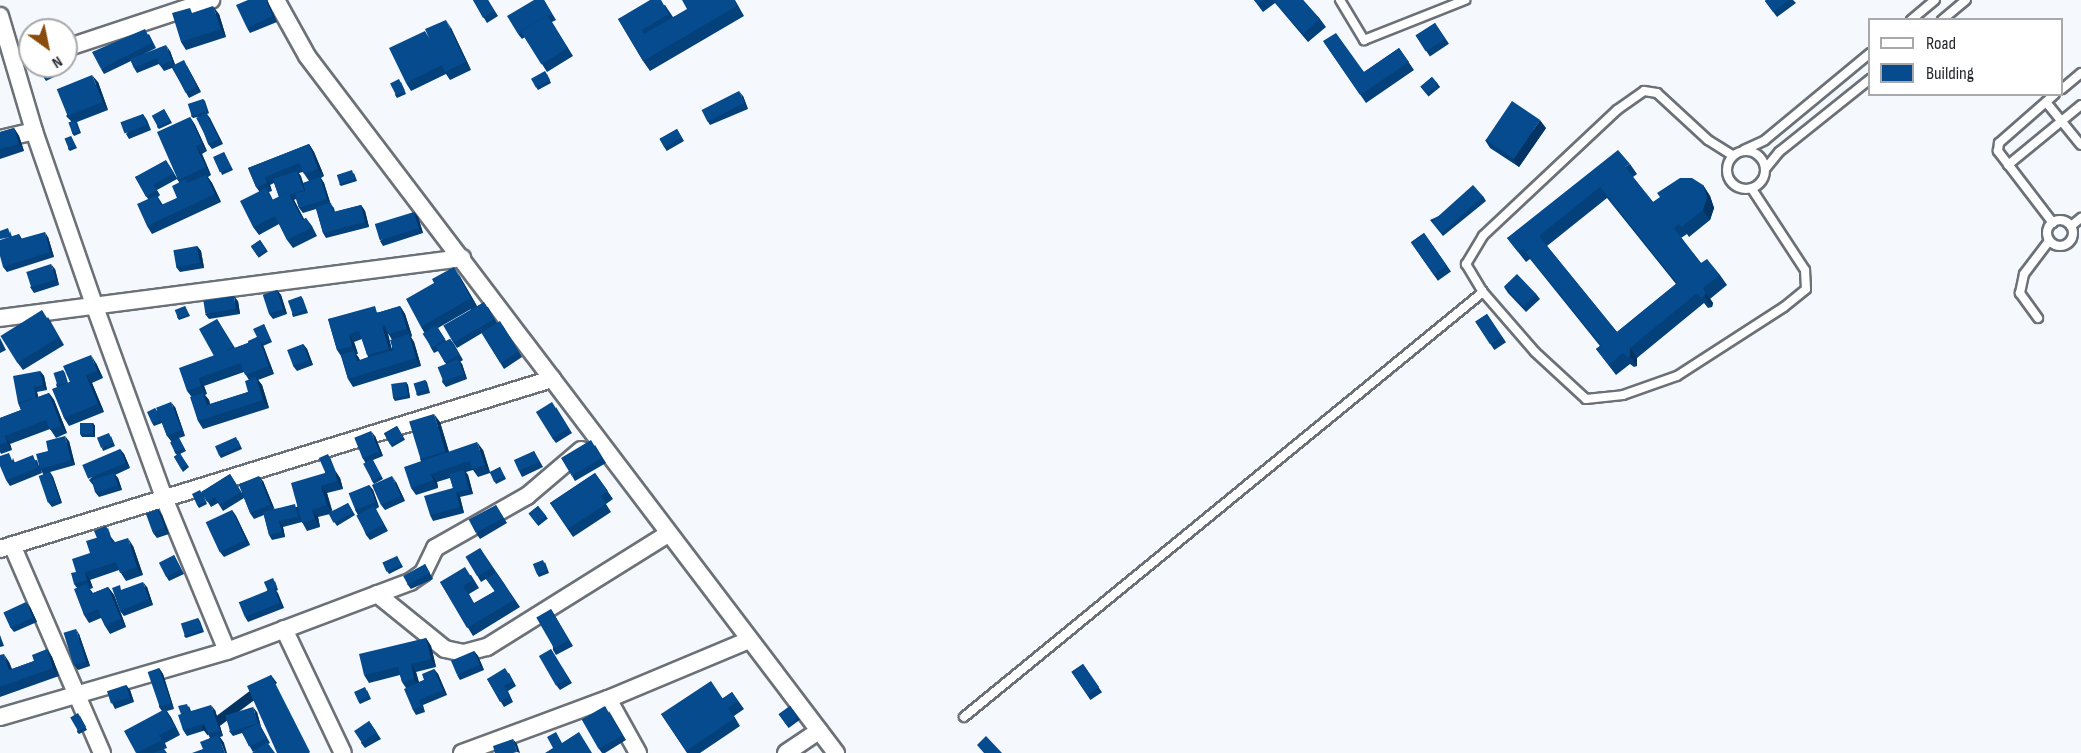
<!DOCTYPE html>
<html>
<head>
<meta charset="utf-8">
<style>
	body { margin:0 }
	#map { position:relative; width:2081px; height:753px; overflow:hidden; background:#f5f9fe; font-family:"Sofia Sans Condensed",sans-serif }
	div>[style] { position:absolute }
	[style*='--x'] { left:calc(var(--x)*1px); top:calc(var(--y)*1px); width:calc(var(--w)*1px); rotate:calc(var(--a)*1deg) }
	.roads { filter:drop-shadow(2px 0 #6c7178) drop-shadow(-2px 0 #6c7178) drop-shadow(0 2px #6c7178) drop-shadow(0 -2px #6c7178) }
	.service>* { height:8px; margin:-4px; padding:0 4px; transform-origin:4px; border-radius:4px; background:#fff }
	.service>.ring { margin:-4px; padding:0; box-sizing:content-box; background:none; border:8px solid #fff; border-radius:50% }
	.minor>* { height:16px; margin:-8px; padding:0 8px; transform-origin:8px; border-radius:8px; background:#fff }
	.wall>* { inset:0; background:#04407a; transform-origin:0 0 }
	.shaded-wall>* { inset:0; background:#043463; transform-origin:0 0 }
	.building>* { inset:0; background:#054b8e; transform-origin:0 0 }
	span { translate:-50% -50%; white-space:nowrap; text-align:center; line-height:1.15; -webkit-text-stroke:6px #fff; paint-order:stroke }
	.legend { position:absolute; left:1868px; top:18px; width:195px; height:78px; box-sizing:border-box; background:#fff; border:2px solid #a8a9ab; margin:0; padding:8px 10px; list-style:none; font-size:18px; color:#26292c }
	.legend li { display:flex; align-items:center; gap:12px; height:30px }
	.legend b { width:30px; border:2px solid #a8a9ab }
	.north { position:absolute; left:18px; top:18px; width:60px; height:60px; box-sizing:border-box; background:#fff; border:2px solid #a8a9ab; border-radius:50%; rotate:147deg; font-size:16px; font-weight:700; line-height:24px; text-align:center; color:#26292c }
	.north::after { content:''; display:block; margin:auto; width:21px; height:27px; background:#894c0c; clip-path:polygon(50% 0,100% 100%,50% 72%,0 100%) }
</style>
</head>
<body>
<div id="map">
	<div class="roads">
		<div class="service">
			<i style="--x:1340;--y:0;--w:47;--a:59"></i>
			<i style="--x:1364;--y:40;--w:109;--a:-21.6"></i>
			<i style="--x:1911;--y:20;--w:31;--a:-40"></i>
			<i style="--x:1942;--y:20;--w:31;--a:-40"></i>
			<i style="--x:2062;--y:89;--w:25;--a:-40"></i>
			<i style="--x:2046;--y:102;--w:55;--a:50.9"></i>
			<i style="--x:1744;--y:150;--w:23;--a:-25"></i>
			<i style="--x:1765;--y:140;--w:136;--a:-39.6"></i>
			<i class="ring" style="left:1727px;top:151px;width:30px;height:30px"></i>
			<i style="--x:1732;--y:155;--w:28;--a:-148"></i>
			<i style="--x:1708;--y:140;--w:69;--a:-137.3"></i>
			<i style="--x:1657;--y:93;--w:13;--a:-171"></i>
			<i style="--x:1644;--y:91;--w:33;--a:145"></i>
			<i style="--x:1617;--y:110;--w:184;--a:136.8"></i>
			<i style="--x:1483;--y:236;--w:33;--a:121"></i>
			<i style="--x:1466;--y:264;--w:33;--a:59"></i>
			<i style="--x:1483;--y:292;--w:79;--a:49.1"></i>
			<i style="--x:1535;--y:352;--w:69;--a:42.7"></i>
			<i style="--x:1586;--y:399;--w:37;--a:-6"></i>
			<i style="--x:1623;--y:395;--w:57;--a:-19.4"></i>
			<i style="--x:1677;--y:376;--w:127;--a:-32.8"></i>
			<i style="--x:1784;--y:307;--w:28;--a:-39"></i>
			<i style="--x:1806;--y:289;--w:19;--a:-93"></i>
			<i style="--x:1805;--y:270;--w:97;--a:-123.2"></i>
			<i style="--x:2008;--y:165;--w:94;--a:-39.4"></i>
			<i style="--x:1766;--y:168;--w:21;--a:-51"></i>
			<i style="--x:1779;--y:152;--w:117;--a:-38.7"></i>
			<i class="ring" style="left:2047px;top:220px;width:18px;height:18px"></i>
			<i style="--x:2053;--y:223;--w:91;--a:-127.4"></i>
			<i style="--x:1998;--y:151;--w:8;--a:-83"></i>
			<i style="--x:1999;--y:143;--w:74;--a:-41.2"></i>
			<i style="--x:2071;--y:226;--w:13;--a:-39"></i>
			<i style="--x:2038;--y:318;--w:31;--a:-126"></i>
			<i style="--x:2020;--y:293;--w:19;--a:-78"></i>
			<i style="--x:2024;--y:274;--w:41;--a:-52.9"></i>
			<i style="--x:964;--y:717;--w:671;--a:-39.31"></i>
		</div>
		<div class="minor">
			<i style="--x:276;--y:0;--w:64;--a:61"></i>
			<i style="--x:307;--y:56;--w:875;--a:52.8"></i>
			<i style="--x:0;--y:16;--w:120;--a:73.5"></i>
			<i style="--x:34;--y:131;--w:186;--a:70.9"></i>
			<i style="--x:95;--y:307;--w:203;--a:70.1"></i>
			<i style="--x:164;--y:498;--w:165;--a:67.6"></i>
			<i style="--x:66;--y:48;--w:153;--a:-18.3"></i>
			<i style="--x:0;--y:139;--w:35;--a:-13"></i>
			<i style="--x:0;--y:318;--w:466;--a:-7.4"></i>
			<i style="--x:12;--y:545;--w:227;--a:66.6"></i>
			<i style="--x:0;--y:549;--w:578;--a:-17.12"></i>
			<i style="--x:377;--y:594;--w:87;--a:39"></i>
			<i style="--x:445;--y:649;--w:19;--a:12"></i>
			<i style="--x:464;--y:653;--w:24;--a:-15"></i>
			<i style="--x:487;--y:647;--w:213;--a:-32"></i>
			<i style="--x:284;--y:629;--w:137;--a:64.6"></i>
			<i style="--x:608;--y:699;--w:62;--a:60.9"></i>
			<i style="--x:0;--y:717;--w:236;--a:-16.2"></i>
			<i style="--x:227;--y:651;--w:196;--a:-20.7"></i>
			<i style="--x:410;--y:582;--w:16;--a:-35"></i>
			<i style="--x:423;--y:573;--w:28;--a:-64"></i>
			<i style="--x:435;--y:548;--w:106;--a:-29.5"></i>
			<i style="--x:527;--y:496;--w:71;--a:-40.4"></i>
			<i style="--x:462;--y:753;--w:156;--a:-20.3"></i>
			<i style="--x:608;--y:699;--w:153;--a:-22.7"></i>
			<i style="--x:786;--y:753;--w:40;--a:-34"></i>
		</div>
	</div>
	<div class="wall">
		<i style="clip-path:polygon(267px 0,277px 22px,250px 33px,247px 28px)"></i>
		<i style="clip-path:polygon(473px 0,488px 0,498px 16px,487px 23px)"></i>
		<i style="clip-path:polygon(544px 0,556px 20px,552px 22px,573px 56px,547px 72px,525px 37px,522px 39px,518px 34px)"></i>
		<i style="clip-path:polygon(735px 0,744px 16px,650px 71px,643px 61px,618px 19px,665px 5px,673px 17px)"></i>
		<i style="clip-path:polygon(1254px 0,1303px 0,1320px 19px,1326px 27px,1308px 42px,1275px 3px,1263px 12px)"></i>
		<i style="clip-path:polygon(1766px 0,1793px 0,1796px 3px,1777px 17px,1765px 1px)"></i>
		<i style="clip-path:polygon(193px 13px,219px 14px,226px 37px,186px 50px,181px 42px)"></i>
		<i style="left:1435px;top:23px;width:25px;height:23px;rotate:56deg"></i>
		<i style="clip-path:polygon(451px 28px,471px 70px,450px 80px,446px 74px,411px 91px,406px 83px,429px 38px)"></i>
		<i style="clip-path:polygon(149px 34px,156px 48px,144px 54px,170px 51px,175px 65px,187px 66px,201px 92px,189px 98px,172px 68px,164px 71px,159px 64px,137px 73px,134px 68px,131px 61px,104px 74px,101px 69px)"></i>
		<i style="clip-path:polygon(1323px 41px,1364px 72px,1399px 48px,1414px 70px,1366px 103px)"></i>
		<i style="clip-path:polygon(51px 66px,56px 76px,46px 81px,44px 78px)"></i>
		<i style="clip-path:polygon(547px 74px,551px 83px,538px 90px,536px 87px)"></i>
		<i style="left:1432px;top:77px;width:13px;height:15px;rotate:51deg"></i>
		<i style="clip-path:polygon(98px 82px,108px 110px,77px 122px,81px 133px,74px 136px,72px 133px,71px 121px,66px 116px)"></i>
		<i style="clip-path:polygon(401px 82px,406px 94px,397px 98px,395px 95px)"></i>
		<i style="clip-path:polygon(743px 96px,748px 109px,710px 125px,707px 120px)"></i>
		<i style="clip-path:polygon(203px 99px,205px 101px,209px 113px,207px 114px,223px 144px,212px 149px,208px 144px,198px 117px,193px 118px,191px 116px)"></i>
		<i style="clip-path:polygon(164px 109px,172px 123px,159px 129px,157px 127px)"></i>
		<i style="clip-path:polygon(143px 114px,147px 120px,151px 130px,129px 139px,126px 134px)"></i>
		<i style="clip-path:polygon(evenodd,190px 117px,195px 125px,207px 151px,202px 154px,211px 175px,208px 177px,212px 183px,221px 202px,152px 234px,147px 226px,148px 199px,135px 177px,169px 165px,177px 178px,190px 117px,177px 179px,179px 182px,177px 198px,163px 205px,158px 197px,160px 195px,157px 190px,177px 179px)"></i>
		<i style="clip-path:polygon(14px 128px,19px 136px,24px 151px,0 159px,0 132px)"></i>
		<i style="clip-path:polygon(1546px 128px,1519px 167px,1490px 148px,1485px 140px)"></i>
		<i style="left:677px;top:129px;width:14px;height:20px;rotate:60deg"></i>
		<i style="clip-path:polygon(71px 136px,77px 148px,70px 151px,68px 149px)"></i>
		<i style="clip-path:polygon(evenodd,309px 144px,314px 152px,324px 176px,321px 178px,324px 183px,330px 203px,334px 208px,335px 212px,361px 205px,365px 211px,369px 227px,326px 238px,323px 233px,316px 209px,303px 213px,299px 208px,296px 199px,294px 200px,304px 219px,306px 218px,312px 226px,317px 236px,293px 248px,287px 240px,279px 224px,259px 235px,253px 227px,259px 191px,256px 187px,248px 168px,309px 144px,303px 172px,309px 181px,303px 183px,299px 173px,303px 172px,309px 144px,274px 183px,279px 197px,273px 200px,269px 192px,272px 191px,270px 185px,274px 183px)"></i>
		<i style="clip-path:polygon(224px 152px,233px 170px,222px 175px,221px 172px)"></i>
		<i style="clip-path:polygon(evenodd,1630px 164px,1637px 174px,1633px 177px,1653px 202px,1703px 185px,1710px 196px,1714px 208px,1710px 220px,1689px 237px,1687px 234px,1681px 238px,1701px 263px,1720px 275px,1727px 285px,1710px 299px,1713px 303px,1712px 307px,1708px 308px,1704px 303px,1637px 358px,1637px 366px,1634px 367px,1630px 364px,1616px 375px,1596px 349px,1600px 346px,1530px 259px,1526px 262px,1507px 238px,1630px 164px,1607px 198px,1676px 284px,1617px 332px,1547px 246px,1607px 198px)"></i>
		<i style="clip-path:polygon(354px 173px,357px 181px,341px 186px,339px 184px)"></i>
		<i style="clip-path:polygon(1483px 196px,1486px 201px,1443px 236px,1430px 220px)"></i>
		<i style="clip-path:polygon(414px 212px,418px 217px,423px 233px,383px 246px,380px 241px)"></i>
		<i style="clip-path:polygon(10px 231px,12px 237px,19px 234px,22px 239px,48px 237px,54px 257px,7px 272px,3px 267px)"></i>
		<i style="left:1424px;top:233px;width:47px;height:16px;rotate:55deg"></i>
		<i style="left:260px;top:240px;width:14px;height:11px;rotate:56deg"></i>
		<i style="clip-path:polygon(197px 246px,201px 251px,204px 268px,180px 272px,176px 267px)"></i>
		<i style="clip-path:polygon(55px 269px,59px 285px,34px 293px,30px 287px)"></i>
		<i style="clip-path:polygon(459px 275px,477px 306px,488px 307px,497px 323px,503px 326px,522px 357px,504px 369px,482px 333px,457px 348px,453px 342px,471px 309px,438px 328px,446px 341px,450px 339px,454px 344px,463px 360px,460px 362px,462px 364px,467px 379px,446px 387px,442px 382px,446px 364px,438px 351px,434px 353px,431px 348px,424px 332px,421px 327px)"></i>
		<i style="clip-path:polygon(1504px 287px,1536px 294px,1540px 299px,1526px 312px,1508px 293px)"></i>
		<i style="clip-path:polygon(277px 290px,281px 295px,287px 314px,273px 319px,269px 314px)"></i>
		<i style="clip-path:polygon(301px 296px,303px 299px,308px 313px,293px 317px,292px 314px)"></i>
		<i style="clip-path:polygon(238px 301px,240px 314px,209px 319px,205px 314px)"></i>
		<i style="clip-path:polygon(185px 306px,190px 316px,179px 320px,177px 317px)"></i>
		<i style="clip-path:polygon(evenodd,400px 306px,405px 314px,412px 336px,411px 337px,414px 342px,421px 366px,353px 387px,348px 379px,341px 356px,337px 350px,328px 319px,380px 312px,400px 306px,388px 333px,392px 340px,392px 350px,388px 333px,400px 306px,362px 339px,368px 357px,360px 360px,356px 354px,358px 354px,354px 342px,362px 339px)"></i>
		<i style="left:1487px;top:314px;width:34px;height:14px;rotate:56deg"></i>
		<i style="clip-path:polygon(48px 317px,64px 345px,23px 370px,17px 362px)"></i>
		<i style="clip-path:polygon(evenodd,217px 319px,235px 348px,248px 343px,257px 337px,264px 324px,272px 342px,263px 346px,274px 374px,258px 380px,262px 385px,269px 408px,203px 429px,198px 421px,191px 396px,187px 391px,214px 356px,217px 319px,244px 372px,249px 380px,248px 392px,210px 404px,209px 400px,205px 395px,207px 394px,204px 386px,244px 372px)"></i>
		<i style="clip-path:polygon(0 338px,6px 350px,0 353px)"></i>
		<i style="clip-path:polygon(303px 344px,307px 349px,313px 365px,297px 371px,293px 366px)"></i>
		<i style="clip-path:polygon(96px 363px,103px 378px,92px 383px,104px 412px,69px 426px,64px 418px,57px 387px,56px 385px,63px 370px,65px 373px,68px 383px)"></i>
		<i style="clip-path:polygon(40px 371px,44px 376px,47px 390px,37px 392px,38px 397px,49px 393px,54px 400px,67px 433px,56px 438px,50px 429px,10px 444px,12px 450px,1px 454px,0 452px,0 418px,21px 410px,18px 403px)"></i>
		<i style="clip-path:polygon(425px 380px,427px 382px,430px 393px,418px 396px,416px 394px)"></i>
		<i style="clip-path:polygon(406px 382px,408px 385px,410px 398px,395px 401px,393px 398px)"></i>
		<i style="clip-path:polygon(175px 407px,185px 436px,179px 438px,186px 451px,180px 454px,189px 467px,183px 472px,174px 457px,177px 455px,175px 453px,171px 441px,167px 436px,162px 423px,154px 426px,152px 423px,155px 408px,157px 411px)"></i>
		<i style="clip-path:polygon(556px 407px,572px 433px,556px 443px,552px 438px)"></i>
		<i style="clip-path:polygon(440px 422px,449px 452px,483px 450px,490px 472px,500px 467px,506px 479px,496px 484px,490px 473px,478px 477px,473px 470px,466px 472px,468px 475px,473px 494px,460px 497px,464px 513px,433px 521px,430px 515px,453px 488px,450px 478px,437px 482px,438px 488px,416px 495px,411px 488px,421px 461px,420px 459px)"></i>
		<i style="clip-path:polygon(93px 423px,95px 426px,95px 437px,82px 437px,80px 434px)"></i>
		<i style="left:397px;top:426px;width:16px;height:15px;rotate:60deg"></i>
		<i style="clip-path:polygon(111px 436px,115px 446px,103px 451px,102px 448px)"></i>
		<i style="clip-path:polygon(375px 436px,383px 456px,373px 460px,383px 479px,374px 484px,372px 481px,365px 462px,362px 457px)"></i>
		<i style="clip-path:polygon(238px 440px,242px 449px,221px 458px,219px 455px)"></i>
		<i style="clip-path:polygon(69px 441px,75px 465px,50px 472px,53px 477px,62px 503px,52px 507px,48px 502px,43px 474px,41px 470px,42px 473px,10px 486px,6px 480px,13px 458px,15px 463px,37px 460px,39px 466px,48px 451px)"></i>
		<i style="clip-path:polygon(595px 445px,606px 463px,575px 481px,572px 476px)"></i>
		<i style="clip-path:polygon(120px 449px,124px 454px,130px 468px,115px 475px,118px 478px,122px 490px,99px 497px,95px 492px,93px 485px,89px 480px)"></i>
		<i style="clip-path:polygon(534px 451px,543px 467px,522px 477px,519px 471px)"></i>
		<i style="clip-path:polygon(330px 457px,336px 473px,340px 478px,343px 489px,327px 493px,332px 513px,348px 503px,355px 515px,337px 526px,329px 514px,330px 514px,318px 517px,320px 527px,307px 531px,302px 522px,283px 527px,285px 537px,272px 540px,269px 535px,264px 515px,254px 519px,250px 513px,244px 498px,223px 511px,218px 503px,211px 507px,203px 494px,207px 504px,199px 508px,197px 505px,202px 492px,230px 474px,242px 493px,263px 481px,274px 509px,297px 507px,325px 473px)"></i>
		<i style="clip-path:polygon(595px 473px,613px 499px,606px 504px,611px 512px,573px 537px,550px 503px)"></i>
		<i style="clip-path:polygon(396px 482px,405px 501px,385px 510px,381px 505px)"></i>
		<i style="clip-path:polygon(369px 485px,373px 490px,379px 507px,376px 509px,388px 531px,370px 540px,366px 535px,358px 515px,355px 510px)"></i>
		<i style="clip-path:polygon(496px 505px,507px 523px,480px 539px,476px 533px)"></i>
		<i style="left:538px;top:506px;width:16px;height:12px;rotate:52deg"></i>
		<i style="clip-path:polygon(158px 509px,162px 515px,169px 534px,157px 538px,153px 533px)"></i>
		<i style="clip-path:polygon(232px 510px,236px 516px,250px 545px,224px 557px,220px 552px)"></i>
		<i style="clip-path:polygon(108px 528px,111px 537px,115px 542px,133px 546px,143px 575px,126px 581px,119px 570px,90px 580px,93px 588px,90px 589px,93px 593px,108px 587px,114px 595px,126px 627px,110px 634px,105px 626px,101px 618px,89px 623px,84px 615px,77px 588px,74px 584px,76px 572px,90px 553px,97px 538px)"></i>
		<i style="clip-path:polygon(480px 548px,520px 607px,473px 636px,440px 582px,471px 575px,479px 588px,469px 594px,474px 603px,495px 591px,486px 579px,481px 582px,478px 577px)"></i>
		<i style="clip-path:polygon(174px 555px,184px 574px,169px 581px,166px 576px)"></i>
		<i style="clip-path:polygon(397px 556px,403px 567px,389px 574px,387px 571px)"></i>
		<i style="clip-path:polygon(545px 562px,549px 573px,539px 577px,537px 574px)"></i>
		<i style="clip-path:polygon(425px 564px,433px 579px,411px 589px,407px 584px)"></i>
		<i style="clip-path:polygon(275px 581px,278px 590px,276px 591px,284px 608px,248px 622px,245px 617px)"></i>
		<i style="clip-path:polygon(147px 587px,153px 605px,124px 616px,120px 611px,123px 589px)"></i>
		<i style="clip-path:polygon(30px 607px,37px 622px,14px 632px,10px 627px)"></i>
		<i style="clip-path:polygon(551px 609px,573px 646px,556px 655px,553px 650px)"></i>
		<i style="clip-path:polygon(198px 618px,200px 621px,204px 632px,186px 638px,184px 636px)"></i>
		<i style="clip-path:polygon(79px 634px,90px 666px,78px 670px,74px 665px)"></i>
		<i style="clip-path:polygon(0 635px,4px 646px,0 647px)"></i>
		<i style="clip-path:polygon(426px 638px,431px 646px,436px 667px,416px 672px,419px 682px,424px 680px,434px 669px,438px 674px,447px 695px,423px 705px,425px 712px,416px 715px,413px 710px,406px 688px,402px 682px,400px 675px,369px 683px,364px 675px)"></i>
		<i style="clip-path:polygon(47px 649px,52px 657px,59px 676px,0 697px,0 655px,9px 662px,12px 669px,34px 661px)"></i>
		<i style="clip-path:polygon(551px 649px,572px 683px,560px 690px,556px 685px)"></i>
		<i style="clip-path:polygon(474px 651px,478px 656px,484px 670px,460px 680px,457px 675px)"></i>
		<i style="left:1083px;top:664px;width:34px;height:14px;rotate:56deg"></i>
		<i style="clip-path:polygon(159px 668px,163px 674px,174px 709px,167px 711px,180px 735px,165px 743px,167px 748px,164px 749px,167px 753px,136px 753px,162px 711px,159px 707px)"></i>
		<i style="clip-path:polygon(509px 673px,516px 686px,508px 691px,513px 702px,504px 707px,487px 679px)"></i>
		<i style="clip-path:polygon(126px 685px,130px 690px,134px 702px,115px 709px,112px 703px)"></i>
		<i style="clip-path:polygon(367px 690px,371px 699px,360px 704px,358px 701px)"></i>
		<i style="clip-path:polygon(732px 692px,744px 709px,734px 716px,740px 726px,700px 753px,687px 753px,661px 714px,723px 698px)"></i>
		<i style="clip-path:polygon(189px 706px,191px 711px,215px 710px,223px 736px,220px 737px,224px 743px,203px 749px,210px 738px,206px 730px,187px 736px,183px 730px,181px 714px)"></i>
		<i style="left:790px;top:706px;width:17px;height:14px;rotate:54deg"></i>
		<i style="clip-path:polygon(609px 711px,626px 740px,605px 753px,602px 753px,599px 749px)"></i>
		<i style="clip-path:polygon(257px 712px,261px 727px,270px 743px,253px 752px,242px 733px,233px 736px,229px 731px)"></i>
		<i style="clip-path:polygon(80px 716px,87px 730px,79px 734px,77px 732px)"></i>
		<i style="clip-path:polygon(369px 721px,381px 739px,365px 748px,361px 743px)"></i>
	</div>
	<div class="shaded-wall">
		<i style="clip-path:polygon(266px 0,267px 0,277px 22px,273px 16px)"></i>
		<i style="clip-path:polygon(213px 6px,219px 14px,226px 37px,221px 29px)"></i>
		<i style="clip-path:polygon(446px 20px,451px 28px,471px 70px,466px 62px)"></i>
		<i style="clip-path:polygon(166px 45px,170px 51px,176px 67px,172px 61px)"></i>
		<i style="clip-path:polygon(184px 60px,187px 66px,201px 92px,197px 87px)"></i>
		<i style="clip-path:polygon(92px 75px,98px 82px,108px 110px,103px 102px)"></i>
		<i style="clip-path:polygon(739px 91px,743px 96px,748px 109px)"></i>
		<i style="clip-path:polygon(206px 113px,210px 118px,223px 144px,219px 139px)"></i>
		<i style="clip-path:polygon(190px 117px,195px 125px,207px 151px,202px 143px)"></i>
		<i style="clip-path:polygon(1540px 120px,1546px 128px,1519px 167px,1513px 160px)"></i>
		<i style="clip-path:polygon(14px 128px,19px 136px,24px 151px,19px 144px)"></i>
		<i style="clip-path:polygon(309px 144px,314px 152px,324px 176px,318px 169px)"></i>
		<i style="clip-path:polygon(196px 146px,202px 154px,211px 175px,206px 167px)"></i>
		<i style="clip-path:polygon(297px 171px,301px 176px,307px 195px,304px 190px)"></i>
		<i style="clip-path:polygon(206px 175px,212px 183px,221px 202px,215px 194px)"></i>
		<i style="clip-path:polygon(265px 177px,270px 185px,272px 191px,267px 183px)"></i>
		<i style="clip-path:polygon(320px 177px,324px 183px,331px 205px,327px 199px)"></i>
		<i style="clip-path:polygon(1703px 185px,1710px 196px,1714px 208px,1710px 220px,1703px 210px)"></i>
		<i style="clip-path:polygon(288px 192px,294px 200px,308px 227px,303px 220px)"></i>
		<i style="clip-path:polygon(361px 205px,365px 211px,369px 227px,365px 222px)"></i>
		<i style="clip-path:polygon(414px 212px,418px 217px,423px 233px,419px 228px)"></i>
		<i style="clip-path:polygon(45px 232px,48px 237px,54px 257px,50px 252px)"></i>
		<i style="clip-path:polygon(197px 246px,201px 251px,204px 268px,200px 263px)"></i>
		<i style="clip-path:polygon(51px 264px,55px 269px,59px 285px,56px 279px)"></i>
		<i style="clip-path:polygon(454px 267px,459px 275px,477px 306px,471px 298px)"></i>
		<i style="clip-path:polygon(1703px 288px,1713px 303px,1712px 307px,1704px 296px)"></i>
		<i style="clip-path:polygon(277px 290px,281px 295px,287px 314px,283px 309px)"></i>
		<i style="clip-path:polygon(234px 296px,238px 301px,240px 314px,236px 309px)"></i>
		<i style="clip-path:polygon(400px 306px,405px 314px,412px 336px,407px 329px)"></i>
		<i style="clip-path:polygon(382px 326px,387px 333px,394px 357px,389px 349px)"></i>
		<i style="clip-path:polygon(349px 334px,354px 342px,358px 354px,352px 346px)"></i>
		<i style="clip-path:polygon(409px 334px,414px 342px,421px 366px,416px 358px)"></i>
		<i style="clip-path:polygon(259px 339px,264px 347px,274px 374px,269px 366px)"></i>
		<i style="clip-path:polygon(303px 344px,307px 349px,313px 365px,309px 360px)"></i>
		<i style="clip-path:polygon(1630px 348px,1637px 358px,1637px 366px,1630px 356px)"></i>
		<i style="clip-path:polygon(354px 351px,359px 358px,362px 369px,357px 361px)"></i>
		<i style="clip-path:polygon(91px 355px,96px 363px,103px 378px,97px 371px)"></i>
		<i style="clip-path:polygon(458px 359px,462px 364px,467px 379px,464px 374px)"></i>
		<i style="clip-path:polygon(40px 371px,44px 376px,47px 390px,43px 385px)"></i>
		<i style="clip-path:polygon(86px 375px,92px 383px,104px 412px,98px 404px)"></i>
		<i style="clip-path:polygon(256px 377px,262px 385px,269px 408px,263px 400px)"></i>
		<i style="clip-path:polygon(199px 378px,204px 386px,207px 394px,201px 386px)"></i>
		<i style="clip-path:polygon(406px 382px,408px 385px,410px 398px,408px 396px)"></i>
		<i style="clip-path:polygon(34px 387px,37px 392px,40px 404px,36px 399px)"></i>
		<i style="clip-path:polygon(49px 393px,54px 400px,67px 433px,61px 426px)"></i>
		<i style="clip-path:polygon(203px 393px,209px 400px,212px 413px,207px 405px)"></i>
		<i style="clip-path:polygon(171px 402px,175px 407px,185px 436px,182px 430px)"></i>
		<i style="clip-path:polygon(434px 414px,440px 422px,451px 459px,445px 451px)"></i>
		<i style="clip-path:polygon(93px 423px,95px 426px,95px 437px,93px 434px)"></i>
		<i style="clip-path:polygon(371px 431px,375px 436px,383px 456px,379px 451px)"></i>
		<i style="clip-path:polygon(5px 436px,10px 444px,12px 450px,7px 442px)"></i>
		<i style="clip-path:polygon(65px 436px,69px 441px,75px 465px,71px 460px)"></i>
		<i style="clip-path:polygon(477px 442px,483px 450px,490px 473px,485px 465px)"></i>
		<i style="clip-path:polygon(120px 449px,124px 454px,130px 468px,126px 463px)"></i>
		<i style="clip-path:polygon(335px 470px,340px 478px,343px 489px,337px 481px)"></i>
		<i style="clip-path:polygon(464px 470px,468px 475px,473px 494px,469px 489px)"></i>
		<i style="clip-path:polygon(50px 472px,53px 477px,62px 503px,59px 498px)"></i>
		<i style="clip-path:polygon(114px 473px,118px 478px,122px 490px,118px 485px)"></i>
		<i style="clip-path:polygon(431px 474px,437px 482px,438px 488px,433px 480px)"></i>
		<i style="clip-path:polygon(259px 476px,263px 481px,275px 510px,271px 505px)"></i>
		<i style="clip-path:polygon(392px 476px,396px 482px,405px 501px,401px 496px)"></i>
		<i style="clip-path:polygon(369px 485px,373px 490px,379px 507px,376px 502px)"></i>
		<i style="clip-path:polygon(321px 486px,327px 493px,333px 513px,327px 505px)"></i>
		<i style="clip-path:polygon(456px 492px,460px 497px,464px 513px,460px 507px)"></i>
		<i style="clip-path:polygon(158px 509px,162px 515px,169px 534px,165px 528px)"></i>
		<i style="clip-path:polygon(232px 510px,236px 516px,250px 545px,246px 540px)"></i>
		<i style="clip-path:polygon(312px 510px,318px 517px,320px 527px,315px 519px)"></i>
		<i style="clip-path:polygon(279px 521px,283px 527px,285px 537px,282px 532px)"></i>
		<i style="clip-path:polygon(128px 538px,133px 546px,143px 575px,137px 567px)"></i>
		<i style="clip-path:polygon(85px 572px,90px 580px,93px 588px,87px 580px)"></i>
		<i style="clip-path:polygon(143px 582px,147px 587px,153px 605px,149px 599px)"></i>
		<i style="clip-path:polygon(108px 587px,114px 595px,126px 627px,121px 619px)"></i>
		<i style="clip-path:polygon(274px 588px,278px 593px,284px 608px,280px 603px)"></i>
		<i style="clip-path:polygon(26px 602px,30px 607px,37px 622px,33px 617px)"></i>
		<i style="clip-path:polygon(76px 629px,79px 634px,90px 666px,86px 661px)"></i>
		<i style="clip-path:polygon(426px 638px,431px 646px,436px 667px,431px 659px)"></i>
		<i style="clip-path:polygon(47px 649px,52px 657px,59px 676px,53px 668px)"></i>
		<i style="clip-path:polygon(474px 651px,478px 656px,484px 670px,480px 665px)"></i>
		<i style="clip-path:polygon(4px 654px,9px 662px,15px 678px,9px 670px)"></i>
		<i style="clip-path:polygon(411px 664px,416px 672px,420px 687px,414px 679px)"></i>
		<i style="clip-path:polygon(159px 668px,163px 674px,174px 709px,171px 703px)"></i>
		<i style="clip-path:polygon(434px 669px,438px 674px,447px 695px,443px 690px)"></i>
		<i style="left:271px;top:675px;width:10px;height:87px;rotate:53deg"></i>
		<i style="clip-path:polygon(126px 685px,130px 690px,134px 702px,130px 697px)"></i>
		<i style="clip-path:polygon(211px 705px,215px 710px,223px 736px,220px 731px)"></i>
		<i style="clip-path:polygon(253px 707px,257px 712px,261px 727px,270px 743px,258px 723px)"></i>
		<i style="clip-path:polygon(165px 709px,171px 717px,180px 735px,175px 727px)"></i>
		<i style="clip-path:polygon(218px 735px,224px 743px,227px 753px,225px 753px)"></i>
		<i style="clip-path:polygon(513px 739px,517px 744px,520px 753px,517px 752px)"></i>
	</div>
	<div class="building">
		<i style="clip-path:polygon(248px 0,266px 0,273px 16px,247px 28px,236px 5px)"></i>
		<i style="clip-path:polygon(473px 0,488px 0,494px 11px,483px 18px)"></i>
		<i style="clip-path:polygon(534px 0,544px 0,552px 14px,548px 16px,547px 15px,521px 31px,522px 32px,518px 34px,507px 16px)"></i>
		<i style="clip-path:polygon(650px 0,661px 0,669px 14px,642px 30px,644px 34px,687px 9px,682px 0,734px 0,737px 6px,643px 61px,618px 19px)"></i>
		<i style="clip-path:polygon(1254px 0,1264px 0,1258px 4px)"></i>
		<i style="clip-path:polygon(1273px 0,1303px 0,1320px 19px,1303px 34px)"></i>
		<i style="clip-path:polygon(1766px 0,1789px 0,1773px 12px,1765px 1px)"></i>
		<i style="clip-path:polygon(213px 6px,221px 29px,181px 42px,172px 13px,190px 8px,192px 13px)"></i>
		<i style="left:547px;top:15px;width:39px;height:31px;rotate:58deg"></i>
		<i style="clip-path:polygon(446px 20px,466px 62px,445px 72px,442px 65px,406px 83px,389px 48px,425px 31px,429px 38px,425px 29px)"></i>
		<i style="left:1435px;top:23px;width:19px;height:23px;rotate:58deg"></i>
		<i style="clip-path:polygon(145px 29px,152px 43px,101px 69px,92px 52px)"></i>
		<i style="clip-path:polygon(1336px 33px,1364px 72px,1399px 48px,1409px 62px,1360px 95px,1323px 41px)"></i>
		<i style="clip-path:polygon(166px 45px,172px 61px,160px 66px,157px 58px,134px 68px,130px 59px)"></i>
		<i style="left:184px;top:60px;width:30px;height:13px;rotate:64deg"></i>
		<i style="clip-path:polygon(47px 66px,51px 66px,55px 73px,44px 78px,40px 70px)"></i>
		<i style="left:545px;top:71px;width:10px;height:16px;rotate:61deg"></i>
		<i style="left:92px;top:75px;width:29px;height:38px;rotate:68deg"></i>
		<i style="left:1432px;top:77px;width:9px;height:15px;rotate:49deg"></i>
		<i style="left:399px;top:79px;width:13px;height:10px;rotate:63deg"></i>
		<i style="left:739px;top:91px;width:13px;height:42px;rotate:63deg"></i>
		<i style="left:203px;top:99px;width:13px;height:16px;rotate:72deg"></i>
		<i style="left:1512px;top:101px;width:34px;height:47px;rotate:34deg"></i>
		<i style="left:164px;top:109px;width:13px;height:14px;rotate:61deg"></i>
		<i style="left:206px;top:113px;width:29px;height:11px;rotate:63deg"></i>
		<i style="left:143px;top:114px;width:12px;height:24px;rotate:70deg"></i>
		<i style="clip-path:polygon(190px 117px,202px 143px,196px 146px,206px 167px,178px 180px,157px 132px)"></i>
		<i style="left:75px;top:120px;width:12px;height:7px;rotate:70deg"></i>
		<i style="clip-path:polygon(14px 128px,19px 144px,0 149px,0 132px)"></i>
		<i style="left:677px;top:129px;width:10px;height:20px;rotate:61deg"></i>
		<i style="left:71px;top:136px;width:11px;height:7px;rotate:68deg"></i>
		<i style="clip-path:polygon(309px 144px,318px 169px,304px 174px,299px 163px,265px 177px,267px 183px,256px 187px,248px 168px)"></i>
		<i style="clip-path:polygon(evenodd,1618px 150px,1630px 164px,1625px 167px,1653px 202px,1660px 197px,1657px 193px,1680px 178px,1692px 178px,1703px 185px,1707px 197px,1703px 210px,1682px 227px,1679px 224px,1674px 228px,1701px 263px,1707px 259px,1720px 275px,1703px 288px,1706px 293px,1704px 296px,1701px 298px,1697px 293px,1630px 348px,1630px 356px,1627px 357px,1623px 353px,1609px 365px,1596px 349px,1601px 345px,1523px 249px,1518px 252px,1507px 238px,1618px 150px,1600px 187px,1677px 283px,1617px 332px,1539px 236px,1600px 187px)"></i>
		<i style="left:224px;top:152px;width:17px;height:12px;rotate:66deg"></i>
		<i style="clip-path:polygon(166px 160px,174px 173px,153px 185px,157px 190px,146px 197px,135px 177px)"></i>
		<i style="left:352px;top:170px;width:9px;height:16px;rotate:72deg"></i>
		<i style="clip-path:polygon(297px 171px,304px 190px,289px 195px,288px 192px,279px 197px,273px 179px)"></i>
		<i style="clip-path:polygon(206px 175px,215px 194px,147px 226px,137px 204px,157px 195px,161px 205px,177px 198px,172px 186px,186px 179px,187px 183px)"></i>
		<i style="clip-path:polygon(320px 177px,327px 199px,299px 208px,295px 194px,305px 191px,303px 183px)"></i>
		<i style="left:1473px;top:185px;width:15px;height:55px;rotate:48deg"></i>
		<i style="clip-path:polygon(266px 188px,272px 200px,288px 192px,303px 220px,306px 218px,311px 228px,287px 240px,275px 216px,253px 227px,240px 201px)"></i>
		<i style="clip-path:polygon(331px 203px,333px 212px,361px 205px,365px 222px,323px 233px,316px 207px)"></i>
		<i style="left:414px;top:212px;width:17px;height:41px;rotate:73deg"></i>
		<i style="clip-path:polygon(8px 228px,11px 237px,0 239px,0 231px)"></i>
		<i style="clip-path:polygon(45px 232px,50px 252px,3px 267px,0 256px,0 240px,19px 234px,20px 239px)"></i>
		<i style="left:1424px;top:233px;width:40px;height:16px;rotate:55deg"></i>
		<i style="left:260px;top:240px;width:11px;height:11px;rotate:56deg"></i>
		<i style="left:197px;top:246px;width:17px;height:24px;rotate:80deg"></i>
		<i style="left:51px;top:264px;width:16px;height:26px;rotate:72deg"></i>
		<i style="clip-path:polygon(454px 267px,471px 298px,421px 327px,406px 299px,434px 283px,432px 279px)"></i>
		<i style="left:1517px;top:274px;width:28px;height:18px;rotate:46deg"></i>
		<i style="left:277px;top:290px;width:20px;height:15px;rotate:72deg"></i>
		<i style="left:234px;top:296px;width:13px;height:31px;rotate:81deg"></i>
		<i style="left:301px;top:296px;width:15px;height:14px;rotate:70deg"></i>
		<i style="left:484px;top:302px;width:20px;height:47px;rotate:60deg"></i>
		<i style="left:185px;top:306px;width:9px;height:11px;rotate:69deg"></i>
		<i style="clip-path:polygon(375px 306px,377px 313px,400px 306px,407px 329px,388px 334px,385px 325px,382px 326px,389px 349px,367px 355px,359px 331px,349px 334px,352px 346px,337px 350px,328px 319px)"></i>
		<i style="left:42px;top:310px;width:32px;height:49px;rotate:58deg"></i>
		<i style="left:1487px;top:314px;width:27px;height:14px;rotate:57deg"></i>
		<i style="clip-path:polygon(217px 319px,233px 347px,224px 352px,214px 356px,199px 329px)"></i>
		<i style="left:500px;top:321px;width:36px;height:22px;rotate:58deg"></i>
		<i style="clip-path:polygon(264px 324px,270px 339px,261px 343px,259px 339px,248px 343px,248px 341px,257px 337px,253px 329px)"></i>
		<i style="left:436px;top:325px;width:17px;height:16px;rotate:57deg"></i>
		<i style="clip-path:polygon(409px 334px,416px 358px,348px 379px,341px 355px,354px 351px,357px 361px,393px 350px,390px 340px)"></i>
		<i style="clip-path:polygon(259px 339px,269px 366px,245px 375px,241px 363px,199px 378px,201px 386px,187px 391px,179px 368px)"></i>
		<i style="left:450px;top:339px;width:18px;height:16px;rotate:61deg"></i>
		<i style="left:303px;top:344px;width:17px;height:17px;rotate:69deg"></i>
		<i style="clip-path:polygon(91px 355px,97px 371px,86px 375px,98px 404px,64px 418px,52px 389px,70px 382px,63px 366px)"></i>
		<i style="left:458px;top:359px;width:16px;height:22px;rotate:68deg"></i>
		<i style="left:63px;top:370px;width:13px;height:10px;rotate:72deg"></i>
		<i style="clip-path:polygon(40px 371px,43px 385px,34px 387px,36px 398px,18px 403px,13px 376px)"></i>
		<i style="clip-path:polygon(256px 377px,263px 400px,198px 421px,190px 397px,203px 393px,207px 405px,248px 392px,245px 381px)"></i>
		<i style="left:425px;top:380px;width:10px;height:12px;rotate:73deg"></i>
		<i style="left:406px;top:382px;width:14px;height:15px;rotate:82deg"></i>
		<i style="clip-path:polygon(49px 393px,61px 426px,50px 430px,46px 420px,5px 436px,7px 442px,0 445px,0 418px,21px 410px,19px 404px)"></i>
		<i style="left:171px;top:402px;width:30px;height:16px;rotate:69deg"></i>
		<i style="left:552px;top:402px;width:31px;height:19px;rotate:58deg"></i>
		<i style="clip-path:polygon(155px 408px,161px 420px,152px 423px,147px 412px)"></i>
		<i style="left:434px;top:414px;width:39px;height:26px;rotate:73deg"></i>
		<i style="left:80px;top:423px;width:13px;height:11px"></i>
		<i style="left:397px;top:426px;width:13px;height:15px;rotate:61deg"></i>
		<i style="left:371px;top:431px;width:22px;height:18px;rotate:68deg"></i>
		<i style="left:109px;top:433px;width:11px;height:13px;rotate:68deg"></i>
		<i style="clip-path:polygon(65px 436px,71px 460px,40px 469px,36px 454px,48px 451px,46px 441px)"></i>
		<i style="left:236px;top:437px;width:10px;height:23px;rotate:66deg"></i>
		<i style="left:179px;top:438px;width:11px;height:10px;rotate:63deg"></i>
		<i style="left:591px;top:440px;width:21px;height:35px;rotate:59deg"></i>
		<i style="clip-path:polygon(477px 442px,485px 465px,472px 469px,470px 461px,431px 474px,433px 480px,411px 488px,404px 467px)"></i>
		<i style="left:120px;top:449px;width:15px;height:41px;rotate:67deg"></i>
		<i style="left:534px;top:451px;width:12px;height:22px;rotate:66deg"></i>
		<i style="clip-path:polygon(9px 453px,13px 463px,33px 455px,38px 468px,6px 480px,0 466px,0 456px)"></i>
		<i style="left:180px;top:453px;width:14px;height:7px;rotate:60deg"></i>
		<i style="left:328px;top:454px;width:17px;height:10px;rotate:66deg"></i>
		<i style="left:372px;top:459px;width:19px;height:10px;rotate:62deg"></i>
		<i style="clip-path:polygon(500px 467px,504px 477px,494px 482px,490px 472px)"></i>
		<i style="clip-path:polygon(335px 470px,337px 481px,321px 486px,327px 505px,312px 510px,315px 519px,302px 523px,291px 483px)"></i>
		<i style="clip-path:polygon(464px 470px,469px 489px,456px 492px,460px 507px,430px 515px,424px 496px,453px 488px,449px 474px)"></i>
		<i style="left:50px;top:472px;width:28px;height:12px;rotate:71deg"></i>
		<i style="left:114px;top:473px;width:13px;height:23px;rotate:72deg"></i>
		<i style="clip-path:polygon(595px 473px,608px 491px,601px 496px,606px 504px,568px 529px,550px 503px)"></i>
		<i style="clip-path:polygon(230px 474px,241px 492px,220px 505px,215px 497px,207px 502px,201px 492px)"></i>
		<i style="left:259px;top:476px;width:31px;height:22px;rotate:68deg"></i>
		<i style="left:392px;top:476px;width:22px;height:22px;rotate:66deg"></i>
		<i style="left:369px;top:485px;width:18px;height:22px;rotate:68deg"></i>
		<i style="clip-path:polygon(200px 490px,206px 502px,197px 505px,192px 494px)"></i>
		<i style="left:348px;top:503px;width:11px;height:22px;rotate:63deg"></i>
		<i style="clip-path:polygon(295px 504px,298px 517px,279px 521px,282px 532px,269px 535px,263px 512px)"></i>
		<i style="left:496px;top:505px;width:15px;height:31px;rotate:62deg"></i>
		<i style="left:374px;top:506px;width:21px;height:20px;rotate:62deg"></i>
		<i style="left:538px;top:506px;width:13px;height:12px;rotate:51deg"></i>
		<i style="left:158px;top:509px;width:20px;height:13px;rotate:70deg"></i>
		<i style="left:232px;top:510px;width:33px;height:29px;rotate:65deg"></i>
		<i style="clip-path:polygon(106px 526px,110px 534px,97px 538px,94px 531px)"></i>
		<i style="clip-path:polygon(109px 534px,112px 543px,128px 538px,137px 567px,120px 573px,116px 562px,85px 572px,87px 580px,74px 584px,71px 573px,76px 572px,72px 559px,90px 553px,86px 541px)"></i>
		<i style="left:480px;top:548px;width:23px;height:17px;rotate:59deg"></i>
		<i style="left:174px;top:555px;width:16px;height:17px;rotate:63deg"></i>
		<i style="left:397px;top:556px;width:10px;height:16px;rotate:66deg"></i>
		<i style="left:543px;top:560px;width:11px;height:11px;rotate:68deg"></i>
		<i style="left:425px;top:564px;width:10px;height:25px;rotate:61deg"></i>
		<i style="clip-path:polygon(465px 567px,473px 580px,463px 586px,474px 604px,505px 585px,514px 600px,467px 628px,440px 582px)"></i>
		<i style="left:496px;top:572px;width:16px;height:12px;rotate:55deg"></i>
		<i style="left:273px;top:578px;width:10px;height:10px;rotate:66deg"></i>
		<i style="clip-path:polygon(143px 582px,149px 599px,120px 611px,112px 588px,120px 585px,121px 590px)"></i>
		<i style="clip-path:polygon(87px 584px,91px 594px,108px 587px,121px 619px,105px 626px,98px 609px,84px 615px,74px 589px)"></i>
		<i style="left:274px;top:588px;width:16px;height:38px;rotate:68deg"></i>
		<i style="left:26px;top:602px;width:17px;height:25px;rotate:65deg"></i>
		<i style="left:551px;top:609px;width:36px;height:17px;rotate:60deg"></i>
		<i style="left:198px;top:618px;width:13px;height:18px;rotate:72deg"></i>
		<i style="left:76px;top:629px;width:34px;height:13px;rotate:73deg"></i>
		<i style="clip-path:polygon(426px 638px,431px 659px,411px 664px,414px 679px,402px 682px,398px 667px,364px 675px,359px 654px)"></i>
		<i style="clip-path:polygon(47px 649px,53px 668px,0 687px,0 655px,4px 654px,9px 670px,34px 661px,32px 655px)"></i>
		<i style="left:551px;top:649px;width:34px;height:14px;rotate:60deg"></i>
		<i style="left:474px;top:651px;width:15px;height:25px;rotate:67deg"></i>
		<i style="left:1083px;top:664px;width:28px;height:14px;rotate:55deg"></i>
		<i style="left:159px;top:668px;width:37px;height:12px;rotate:71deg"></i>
		<i style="clip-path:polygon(505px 668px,513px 681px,504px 686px,510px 696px,500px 702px,487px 679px)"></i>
		<i style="clip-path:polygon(434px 669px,443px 690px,419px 700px,421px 706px,413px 710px,404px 689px,424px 680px,422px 674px)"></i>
		<i style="clip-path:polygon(271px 675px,310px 752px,309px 753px,277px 753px,247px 686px)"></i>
		<i style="clip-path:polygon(711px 681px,723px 699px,732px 692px,738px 701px,728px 708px,735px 718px,686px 751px,661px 714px)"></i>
		<i style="left:126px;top:685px;width:13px;height:20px;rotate:72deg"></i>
		<i style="left:365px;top:687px;width:10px;height:12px;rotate:66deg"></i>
		<i style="clip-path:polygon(187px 704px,190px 712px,181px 714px,178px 706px)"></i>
		<i style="clip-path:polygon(211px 705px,220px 731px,208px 734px,204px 724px,183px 730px,178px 715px)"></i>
		<i style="left:605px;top:706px;width:34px;height:27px;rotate:60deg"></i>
		<i style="left:790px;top:706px;width:14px;height:14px;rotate:54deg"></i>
		<i style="left:253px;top:707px;width:17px;height:29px;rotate:73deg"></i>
		<i style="clip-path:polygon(165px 709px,175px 727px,159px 735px,162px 740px,136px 753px,124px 731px)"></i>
		<i style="left:78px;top:713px;width:16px;height:9px;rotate:60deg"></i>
		<i style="left:369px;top:721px;width:14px;height:18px;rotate:56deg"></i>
		<i style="left:259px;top:723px;width:17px;height:19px;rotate:65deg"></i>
		<i style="clip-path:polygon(556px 732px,562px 743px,579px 732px,592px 753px,545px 753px,553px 748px,547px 737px)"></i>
		<i style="clip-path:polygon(218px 735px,225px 753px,192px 753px,203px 749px,200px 742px)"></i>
		<i style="clip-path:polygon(986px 736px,1002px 753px,984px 753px,977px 745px)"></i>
		<i style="clip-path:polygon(513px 739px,517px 752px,513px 753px,495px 753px,493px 746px)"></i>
		<i style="clip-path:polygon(267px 742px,275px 753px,252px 753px)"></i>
		<i style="clip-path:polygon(164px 749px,165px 753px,153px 753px)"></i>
	</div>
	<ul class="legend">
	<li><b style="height:8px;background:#fff"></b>Road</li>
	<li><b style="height:16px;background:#054b8e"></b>Building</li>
	</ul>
	<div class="north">N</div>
</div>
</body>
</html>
